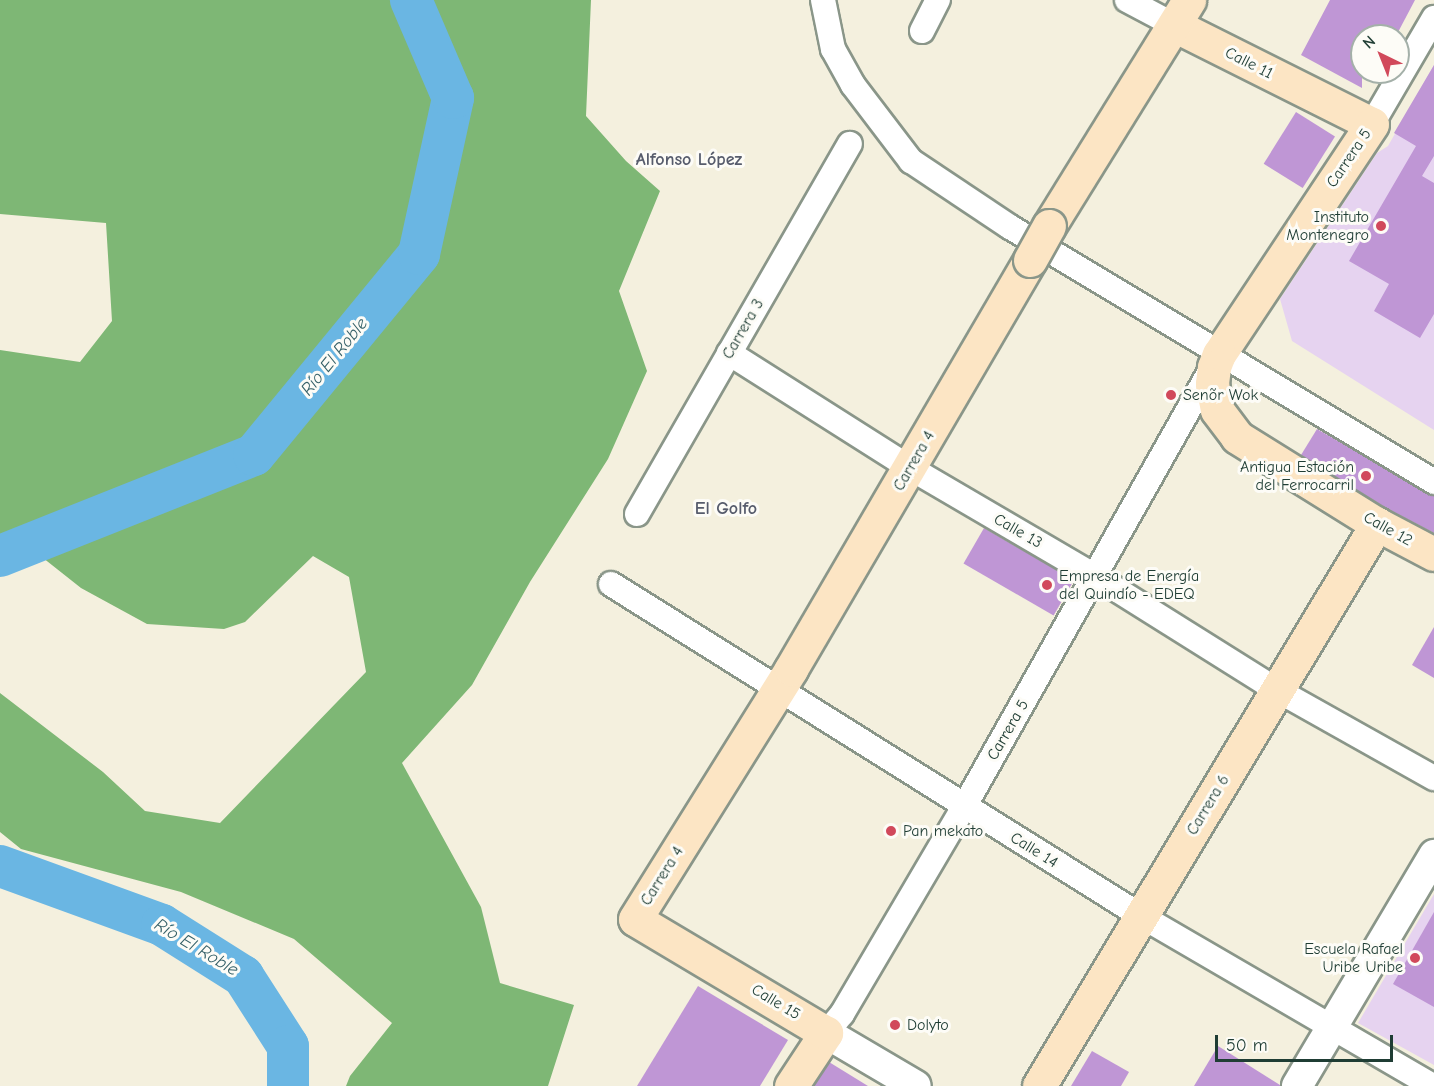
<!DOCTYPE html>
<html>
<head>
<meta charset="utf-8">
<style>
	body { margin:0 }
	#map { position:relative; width:1434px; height:1086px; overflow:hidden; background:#f4f0de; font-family:"Comic Neue",sans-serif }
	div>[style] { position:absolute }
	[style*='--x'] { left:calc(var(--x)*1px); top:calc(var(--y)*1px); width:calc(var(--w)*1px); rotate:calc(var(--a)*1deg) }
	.built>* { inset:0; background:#e6d3f0 }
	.forest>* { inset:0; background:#7eb775 }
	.river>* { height:42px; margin:-21px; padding:0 21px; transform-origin:21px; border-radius:21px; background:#6ab6e3 }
	.building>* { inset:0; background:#bf96d5; transform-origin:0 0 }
	.roads { filter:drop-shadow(2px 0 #8a9689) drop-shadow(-2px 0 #8a9689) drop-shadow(0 2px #8a9689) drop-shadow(0 -2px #8a9689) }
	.minor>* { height:24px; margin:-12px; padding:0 12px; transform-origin:12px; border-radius:12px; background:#fff }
	.tertiary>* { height:30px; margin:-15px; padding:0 15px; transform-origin:15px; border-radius:15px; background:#fff }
	.secondary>* { height:33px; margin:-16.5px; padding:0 16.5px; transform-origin:16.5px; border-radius:16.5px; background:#fce5c4 }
	.bridges { filter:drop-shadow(2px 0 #8a9689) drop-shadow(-2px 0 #8a9689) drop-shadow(0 2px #8a9689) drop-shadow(0 -2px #8a9689) }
	.secondary-bridge>* { height:33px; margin:-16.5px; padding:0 16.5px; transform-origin:16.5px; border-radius:16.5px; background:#fce5c4 }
	.dots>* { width:16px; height:16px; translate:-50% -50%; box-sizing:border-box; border:3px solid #fdfcf7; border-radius:50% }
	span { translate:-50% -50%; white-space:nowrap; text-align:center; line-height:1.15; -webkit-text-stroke:6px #fdfcf7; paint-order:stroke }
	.street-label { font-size:16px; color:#1f3d34 }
	.poi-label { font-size:16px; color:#1f3d34 }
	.right { translate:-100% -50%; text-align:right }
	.left { translate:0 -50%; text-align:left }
	.neighbourhood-label { font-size:18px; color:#575c6c; font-weight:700 }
	.water-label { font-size:18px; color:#366169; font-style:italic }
	.north { position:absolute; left:1350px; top:24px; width:60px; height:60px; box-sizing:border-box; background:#fdfcf7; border:2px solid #a4b0a9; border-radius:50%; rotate:317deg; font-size:16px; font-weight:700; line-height:24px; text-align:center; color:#1f3d34 }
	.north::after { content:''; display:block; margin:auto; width:21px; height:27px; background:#d1495b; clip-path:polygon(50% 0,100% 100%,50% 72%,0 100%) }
	.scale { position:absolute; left:1215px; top:1035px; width:178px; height:27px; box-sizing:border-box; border:3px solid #1f3d34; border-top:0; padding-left:8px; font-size:18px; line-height:21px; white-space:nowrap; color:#1f3d34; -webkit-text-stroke:4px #fdfcf7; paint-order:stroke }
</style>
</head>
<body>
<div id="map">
	<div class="built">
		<i style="clip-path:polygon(1434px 65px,1434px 430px,1292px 341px,1280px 299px,1377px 153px,1388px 146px)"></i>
		<i style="clip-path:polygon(1434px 894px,1434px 1065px,1358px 1023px)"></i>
	</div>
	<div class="forest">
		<i style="clip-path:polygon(0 0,591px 0,586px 116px,626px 161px,660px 191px,619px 291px,647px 371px,608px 459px,530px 582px,472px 685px,402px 763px,481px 907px,500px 983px,574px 1005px,548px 1086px,346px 1086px,350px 1076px,392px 1023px,294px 939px,181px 892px,21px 849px,0 832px,0 693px,103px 772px,145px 811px,220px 823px,366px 672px,349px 577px,313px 556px,245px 622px,224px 629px,147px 624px,81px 588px,14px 535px,0 539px,0 350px,80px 362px,112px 321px,106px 223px,0 214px)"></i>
	</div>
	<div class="river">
		<i style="--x:0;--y:556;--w:273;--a:-21.7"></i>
		<i style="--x:254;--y:455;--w:260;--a:-50.6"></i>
		<i style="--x:419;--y:254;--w:160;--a:-77.7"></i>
		<i style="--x:453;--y:98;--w:107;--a:-113.2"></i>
		<i style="--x:0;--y:866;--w:172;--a:20"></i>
		<i style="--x:162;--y:925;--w:96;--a:32.2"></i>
		<i style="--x:243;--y:976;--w:83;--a:57.3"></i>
		<i style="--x:288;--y:1046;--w:40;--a:90"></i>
	</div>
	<div class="building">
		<i style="clip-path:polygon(1330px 0,1415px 0,1396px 36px,1362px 36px,1362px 88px,1301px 55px)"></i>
		<i style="clip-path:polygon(1434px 65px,1434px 156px,1422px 176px,1434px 183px,1434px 314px,1420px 338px,1374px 311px,1389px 284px,1349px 261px,1416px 146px,1394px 133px)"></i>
		<i style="left:1296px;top:112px;width:46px;height:61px;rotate:32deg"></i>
		<i style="clip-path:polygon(1317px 429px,1434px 496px,1434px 533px,1386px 508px,1301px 455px)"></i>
		<i style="left:984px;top:528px;width:104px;height:41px;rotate:30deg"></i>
		<i style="clip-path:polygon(1434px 627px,1434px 678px,1412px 665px)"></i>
		<i style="clip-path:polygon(1434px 912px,1434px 1007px,1393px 984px)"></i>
		<i style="clip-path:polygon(698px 986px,788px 1040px,760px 1086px,637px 1086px)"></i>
		<i style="clip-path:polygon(1218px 1046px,1280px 1085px,1280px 1086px,1194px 1086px)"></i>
		<i style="clip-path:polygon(1092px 1051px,1129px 1072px,1121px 1086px,1071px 1086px)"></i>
		<i style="clip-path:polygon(829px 1062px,868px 1086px,814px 1086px)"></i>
	</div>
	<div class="roads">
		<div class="minor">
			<i style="--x:823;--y:0;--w:50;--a:78.5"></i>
			<i style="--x:833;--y:49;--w:41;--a:60.9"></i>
			<i style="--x:853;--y:85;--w:96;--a:52.7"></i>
			<i style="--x:911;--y:161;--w:119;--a:33.7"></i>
			<i style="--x:1010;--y:227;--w:495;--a:31"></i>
			<i style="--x:1127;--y:0;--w:53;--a:28"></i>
			<i style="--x:922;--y:31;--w:35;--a:-63"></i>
			<i style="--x:1372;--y:124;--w:123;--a:-59.7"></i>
			<i style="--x:729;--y:353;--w:214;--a:32.4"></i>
			<i style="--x:910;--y:468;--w:214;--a:30.3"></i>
			<i style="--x:1095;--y:576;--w:215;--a:32.1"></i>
			<i style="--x:1277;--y:690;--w:180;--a:29.3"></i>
			<i style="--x:637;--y:514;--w:427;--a:-60.1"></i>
			<i style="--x:611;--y:584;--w:625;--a:32.06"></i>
			<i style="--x:1141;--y:916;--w:338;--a:30.2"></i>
			<i style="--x:826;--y:1033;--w:25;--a:-50"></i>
			<i style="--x:842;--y:1014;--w:240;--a:-59.5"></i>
			<i style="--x:964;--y:807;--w:504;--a:-60.54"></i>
		</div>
		<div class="tertiary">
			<i style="--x:826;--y:1033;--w:104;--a:30.5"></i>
			<i style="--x:1297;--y:1086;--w:269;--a:-59.3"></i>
		</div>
		<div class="secondary">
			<i style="--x:1174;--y:25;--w:221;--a:26.6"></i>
			<i style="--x:1372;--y:124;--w:276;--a:123.6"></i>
			<i style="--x:1219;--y:354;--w:14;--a:111"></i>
			<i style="--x:1214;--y:367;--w:17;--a:97"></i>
			<i style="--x:1212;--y:384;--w:26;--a:79"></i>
			<i style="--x:1217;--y:410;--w:34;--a:53"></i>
			<i style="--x:1237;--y:437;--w:165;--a:31.9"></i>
			<i style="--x:1377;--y:524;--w:64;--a:27.8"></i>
			<i style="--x:1049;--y:226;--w:266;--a:-58.2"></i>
			<i style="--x:791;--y:1086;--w:64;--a:-56.6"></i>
			<i style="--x:826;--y:1033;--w:222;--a:-149.2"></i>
			<i style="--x:635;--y:919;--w:295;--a:-58"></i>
			<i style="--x:791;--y:669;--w:474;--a:-59.7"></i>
			<i style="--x:1039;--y:1086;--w:656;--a:-58.98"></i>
		</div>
	</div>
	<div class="bridges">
		<div class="secondary-bridge">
			<i style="--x:1030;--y:260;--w:39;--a:-61"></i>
		</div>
	</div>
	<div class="dots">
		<i style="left:1381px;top:226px;background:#d1495b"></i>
		<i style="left:1171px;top:395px;background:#d1495b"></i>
		<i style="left:1366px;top:476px;background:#d1495b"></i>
		<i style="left:1047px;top:585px;background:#d1495b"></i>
		<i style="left:891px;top:831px;background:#d1495b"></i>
		<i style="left:1415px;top:958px;background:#d1495b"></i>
		<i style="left:895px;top:1025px;background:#d1495b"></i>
	</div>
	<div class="street-label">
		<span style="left:1249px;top:63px;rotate:27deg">Calle 11</span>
		<span style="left:1349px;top:158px;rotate:-56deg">Carrera 5</span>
		<span style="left:743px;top:329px;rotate:-60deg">Carrera 3</span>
		<span style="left:914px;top:461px;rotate:-60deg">Carrera 4</span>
		<span style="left:1388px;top:529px;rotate:29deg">Calle 12</span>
		<span style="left:1018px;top:531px;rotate:30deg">Calle 13</span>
		<span style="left:1008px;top:730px;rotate:-60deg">Carrera 5</span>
		<span style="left:1208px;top:805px;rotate:-59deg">Carrera 6</span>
		<span style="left:1034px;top:850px;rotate:32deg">Calle 14</span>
		<span style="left:662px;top:876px;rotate:-58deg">Carrera 4</span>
		<span style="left:776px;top:1002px;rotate:31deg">Calle 15</span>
	</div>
	<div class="poi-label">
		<span class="right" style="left:1369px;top:226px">Instituto<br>Montenegro</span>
		<span class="left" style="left:1183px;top:395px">Senõr Wok</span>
		<span class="right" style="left:1354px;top:476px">Antigua Estación<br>del Ferrocarril</span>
		<span class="left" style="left:1059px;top:585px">Empresa de Energía<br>del Quindío - EDEQ</span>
		<span class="left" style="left:903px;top:831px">Pan mekato</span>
		<span class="right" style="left:1403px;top:958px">Escuela Rafael<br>Uribe Uribe</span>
		<span class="left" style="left:907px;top:1025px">Dolyto</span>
	</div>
	<div class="neighbourhood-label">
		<span style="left:689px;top:160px">Alfonso López</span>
		<span style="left:726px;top:509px">El Golfo</span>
	</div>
	<div class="water-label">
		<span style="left:335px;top:357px;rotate:-51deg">Río El Roble</span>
		<span style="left:196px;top:948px;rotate:31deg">Río El Roble</span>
	</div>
	<div class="north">N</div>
	<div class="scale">50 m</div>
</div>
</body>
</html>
